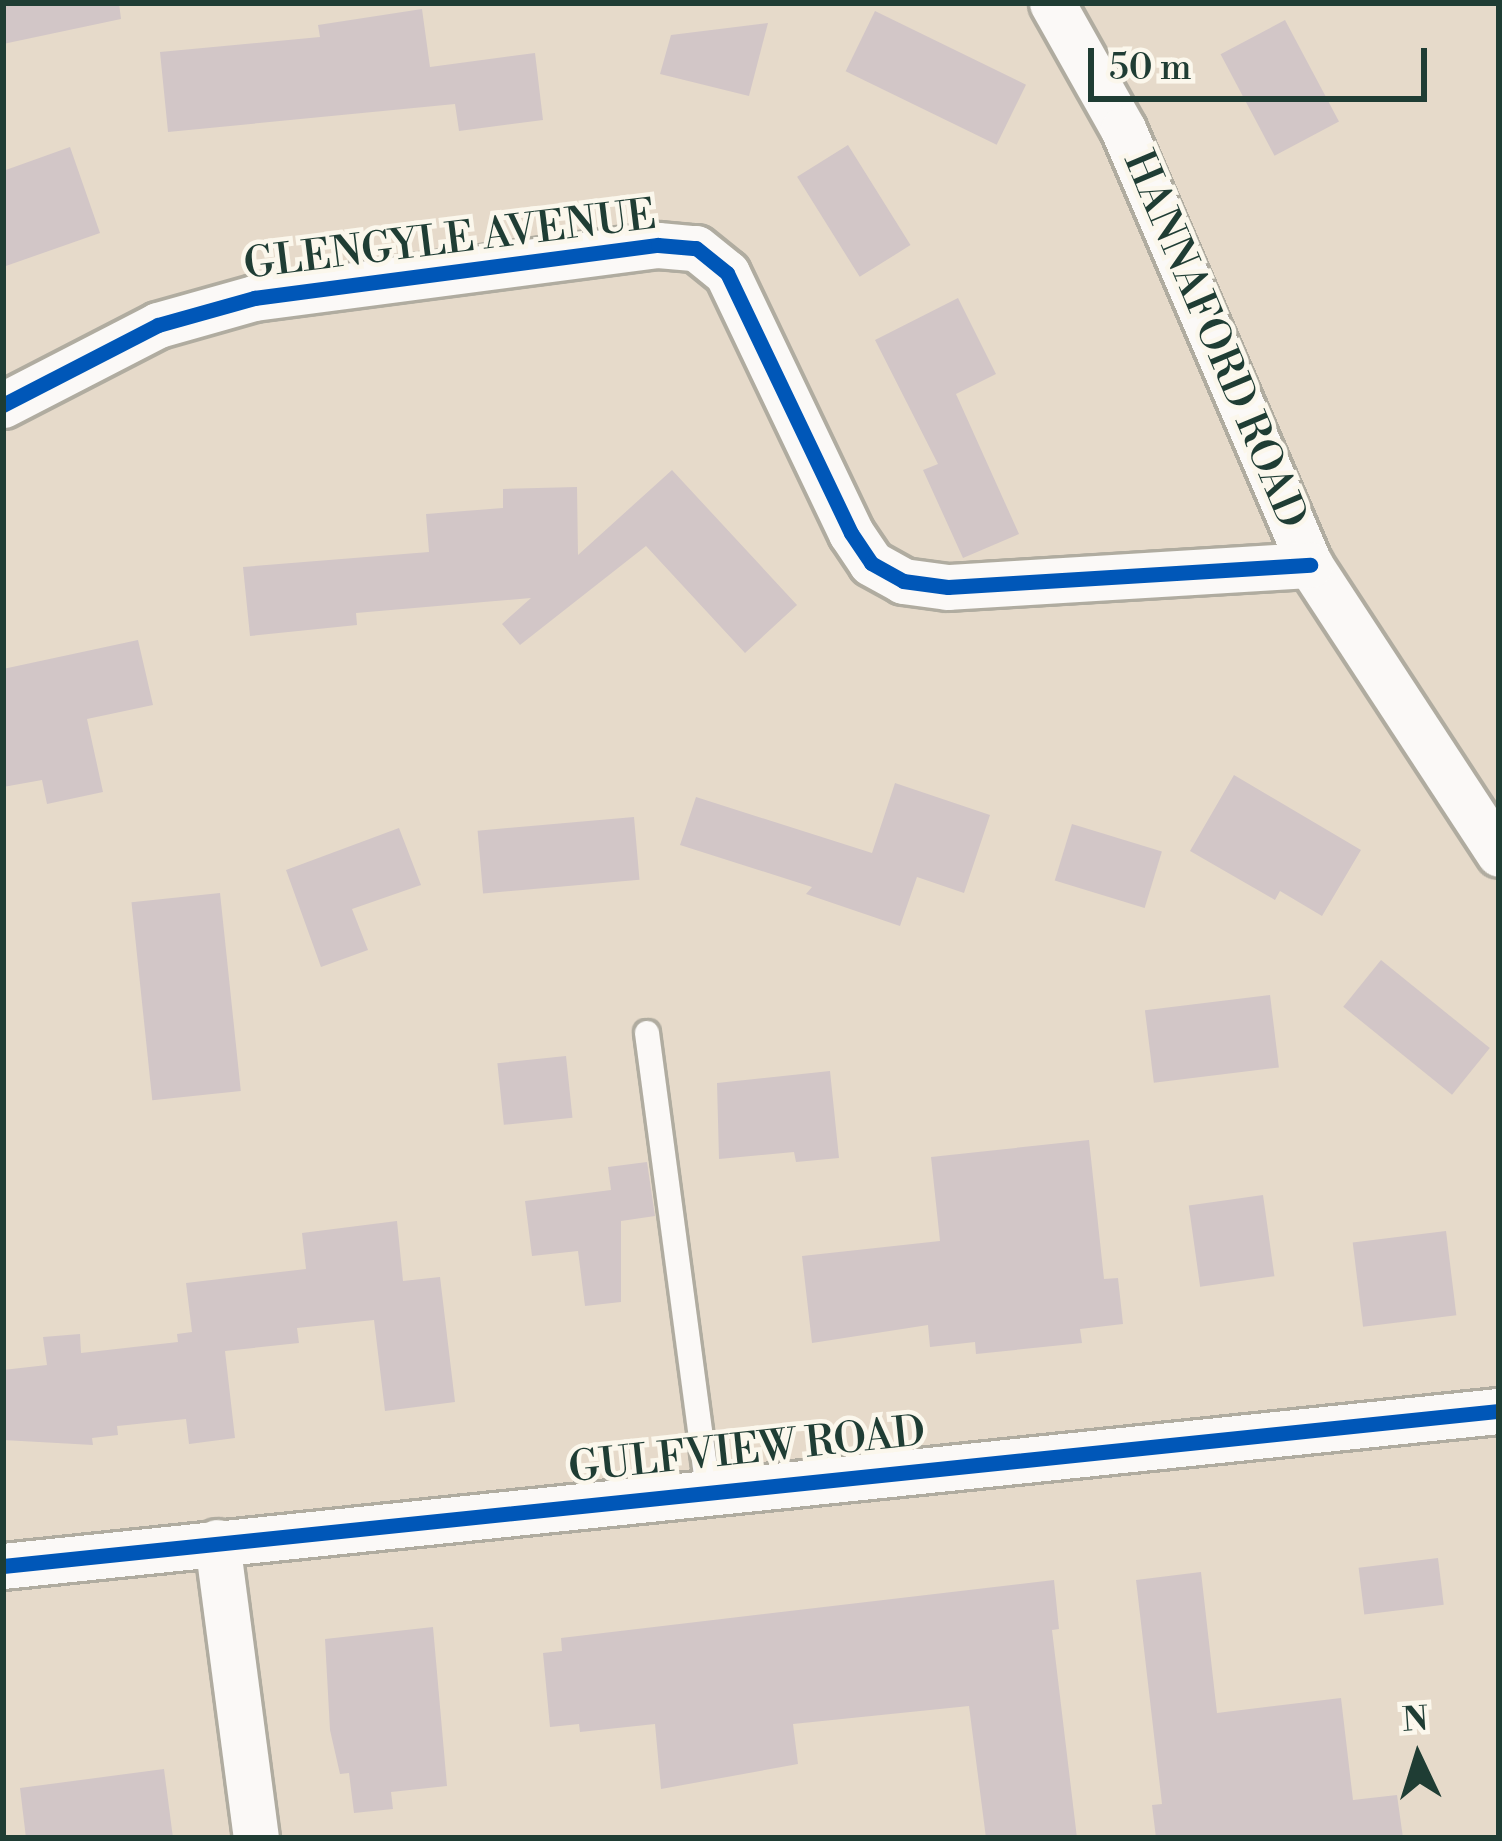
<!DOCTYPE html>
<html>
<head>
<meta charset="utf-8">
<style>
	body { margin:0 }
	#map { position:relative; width:1502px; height:1841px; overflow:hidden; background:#e6daca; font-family:"Libre Bodoni",serif }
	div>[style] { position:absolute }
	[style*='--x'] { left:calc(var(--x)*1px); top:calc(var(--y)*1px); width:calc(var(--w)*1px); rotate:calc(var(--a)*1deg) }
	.building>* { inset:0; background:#d2c6c7; transform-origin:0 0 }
	.roads { filter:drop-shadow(3px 0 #b0aca0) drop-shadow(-3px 0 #b0aca0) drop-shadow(0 3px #b0aca0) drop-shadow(0 -3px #b0aca0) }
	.lane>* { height:24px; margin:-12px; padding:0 12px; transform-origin:12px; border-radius:12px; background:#fbf9f7 }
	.street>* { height:45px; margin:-22.5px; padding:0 22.5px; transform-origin:22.5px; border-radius:22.5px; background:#fbf9f7 }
	.cycleway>* { height:15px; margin:-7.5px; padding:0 7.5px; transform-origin:7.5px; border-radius:7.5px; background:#0057b8 }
	span { translate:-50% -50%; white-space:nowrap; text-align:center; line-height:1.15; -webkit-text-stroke:9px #fbf7ec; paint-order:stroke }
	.street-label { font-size:42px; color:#1f3d34 }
	.frame { position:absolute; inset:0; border:6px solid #1f3d34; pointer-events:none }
	.north { position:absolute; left:1358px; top:1697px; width:120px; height:120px; -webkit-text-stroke:9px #fbf7ec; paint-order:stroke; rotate:356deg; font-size:33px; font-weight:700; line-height:48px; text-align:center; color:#1f3d34 }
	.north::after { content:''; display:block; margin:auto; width:42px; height:54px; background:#1f3d34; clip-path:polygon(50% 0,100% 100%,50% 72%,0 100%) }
	.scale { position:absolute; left:1088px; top:48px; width:339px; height:54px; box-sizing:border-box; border:6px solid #1f3d34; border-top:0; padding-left:15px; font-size:36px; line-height:42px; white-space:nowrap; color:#1f3d34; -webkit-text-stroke:9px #fbf7ec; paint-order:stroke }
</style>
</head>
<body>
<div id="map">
	<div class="building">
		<i style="clip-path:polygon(3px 3px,119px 3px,121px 19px,3px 44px)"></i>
		<i style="clip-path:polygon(422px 9px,430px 67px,535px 53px,543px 120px,459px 131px,455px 104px,168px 132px,160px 52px,320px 37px,318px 25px)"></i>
		<i style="left:875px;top:11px;width:168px;height:67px;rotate:26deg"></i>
		<i style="left:1285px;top:20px;width:115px;height:73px;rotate:62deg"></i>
		<i style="clip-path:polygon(768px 23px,749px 96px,660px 74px,671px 35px)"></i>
		<i style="left:848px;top:145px;width:118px;height:60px;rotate:58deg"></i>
		<i style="clip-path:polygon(70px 147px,100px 233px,3px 267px,3px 171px)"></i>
		<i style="clip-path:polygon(958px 298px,996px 374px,956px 394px,1019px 534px,963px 558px,923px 470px,938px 464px,875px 340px)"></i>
		<i style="clip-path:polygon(672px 470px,797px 605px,745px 653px,646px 546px,520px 645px,502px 624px,531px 598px,356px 613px,357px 625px,250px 636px,243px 567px,429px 552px,426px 514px,503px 508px,503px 489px,577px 487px,578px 555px)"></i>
		<i style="clip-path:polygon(138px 640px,153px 705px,87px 719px,103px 792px,47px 804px,42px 780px,3px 787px,3px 669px)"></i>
		<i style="clip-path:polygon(1234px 775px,1361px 850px,1322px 916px,1280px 891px,1275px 900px,1190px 851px)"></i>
		<i style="clip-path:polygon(895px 783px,990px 815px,964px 893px,917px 877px,900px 926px,806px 894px,812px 887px,680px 845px,696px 797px,872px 853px)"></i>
		<i style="left:634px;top:817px;width:63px;height:157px;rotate:85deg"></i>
		<i style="left:1072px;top:824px;width:94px;height:59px;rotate:17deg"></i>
		<i style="clip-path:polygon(399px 828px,421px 885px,352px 909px,368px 950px,321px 967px,286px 870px)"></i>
		<i style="left:220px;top:893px;width:199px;height:89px;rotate:84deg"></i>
		<i style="left:1381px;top:960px;width:140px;height:60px;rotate:39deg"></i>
		<i style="left:1270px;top:995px;width:73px;height:126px;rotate:83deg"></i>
		<i style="left:566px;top:1056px;width:62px;height:69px;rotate:84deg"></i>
		<i style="clip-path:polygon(830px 1071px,839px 1158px,796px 1162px,794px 1152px,719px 1159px,717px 1083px)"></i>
		<i style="clip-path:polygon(1089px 1140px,1104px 1279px,1118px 1278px,1123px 1324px,1080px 1329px,1082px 1343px,976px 1354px,975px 1342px,930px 1347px,928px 1325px,812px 1343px,802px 1256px,940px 1241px,931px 1157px)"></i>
		<i style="clip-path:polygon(647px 1162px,655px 1216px,621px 1221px,621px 1302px,585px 1306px,578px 1251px,532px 1256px,525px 1201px,611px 1190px,608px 1167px)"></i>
		<i style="left:1263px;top:1195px;width:82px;height:75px;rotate:82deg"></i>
		<i style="clip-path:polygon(397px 1221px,403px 1281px,440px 1277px,455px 1402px,385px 1411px,374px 1320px,297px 1328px,299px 1343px,225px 1351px,235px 1438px,189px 1444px,186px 1419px,117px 1426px,118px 1435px,92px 1438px,93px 1445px,3px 1440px,3px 1370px,47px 1365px,43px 1337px,80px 1334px,81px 1353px,178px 1342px,177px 1334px,192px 1332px,186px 1283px,306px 1269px,302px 1233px)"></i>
		<i style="left:1446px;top:1231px;width:85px;height:94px;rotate:83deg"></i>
		<i style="left:1438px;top:1558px;width:47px;height:80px;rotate:83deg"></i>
		<i style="clip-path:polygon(1201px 1572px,1217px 1713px,1341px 1698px,1353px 1800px,1397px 1795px,1403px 1838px,1156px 1838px,1152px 1805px,1162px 1804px,1136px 1580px)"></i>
		<i style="clip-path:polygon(1054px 1580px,1059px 1629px,1052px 1630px,1077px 1838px,986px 1838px,969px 1706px,793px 1724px,798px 1764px,661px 1789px,655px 1724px,580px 1732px,579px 1724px,550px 1727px,543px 1653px,562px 1651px,561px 1638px)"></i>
		<i style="clip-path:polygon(433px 1627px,447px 1786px,391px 1792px,393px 1809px,354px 1813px,349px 1773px,340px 1774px,330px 1730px,325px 1639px)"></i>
		<i style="clip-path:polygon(164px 1769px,173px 1838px,26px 1838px,20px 1788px)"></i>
	</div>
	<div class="roads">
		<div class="lane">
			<i style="--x:647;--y:1033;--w:462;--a:82.4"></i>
		</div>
		<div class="street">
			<i style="--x:1052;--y:3;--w:145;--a:60.6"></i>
			<i style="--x:1123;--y:129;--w:474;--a:66.8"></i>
			<i style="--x:1310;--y:565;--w:345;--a:56.8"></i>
			<i style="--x:3;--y:405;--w:174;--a:-27.3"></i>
			<i style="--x:158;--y:325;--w:100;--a:-15.7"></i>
			<i style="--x:254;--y:298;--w:407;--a:-7.5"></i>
			<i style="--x:658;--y:245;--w:38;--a:5"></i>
			<i style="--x:696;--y:248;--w:40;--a:39"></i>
			<i style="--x:727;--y:273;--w:288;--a:64.5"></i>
			<i style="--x:851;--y:533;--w:36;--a:56"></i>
			<i style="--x:871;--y:563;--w:37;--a:29"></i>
			<i style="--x:903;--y:581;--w:45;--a:7.6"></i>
			<i style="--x:948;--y:587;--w:363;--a:-3.5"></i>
			<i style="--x:217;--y:1542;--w:299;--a:82.5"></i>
			<i style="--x:3;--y:1566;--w:1504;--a:-5.92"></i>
		</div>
	</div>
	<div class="cycleway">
		<i style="--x:3;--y:405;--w:174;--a:-27.3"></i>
		<i style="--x:158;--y:325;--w:100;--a:-15.7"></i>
		<i style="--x:254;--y:298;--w:407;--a:-7.5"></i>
		<i style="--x:658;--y:245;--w:38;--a:5"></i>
		<i style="--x:696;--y:248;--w:40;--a:39"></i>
		<i style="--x:727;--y:273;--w:288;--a:64.5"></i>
		<i style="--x:851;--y:533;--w:36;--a:56"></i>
		<i style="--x:871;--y:563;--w:37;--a:29"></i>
		<i style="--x:903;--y:581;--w:45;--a:7.6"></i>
		<i style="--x:948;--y:587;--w:363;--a:-3.5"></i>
		<i style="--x:3;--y:1566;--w:1504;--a:-5.92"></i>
	</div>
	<div class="street-label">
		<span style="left:450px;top:241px;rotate:-7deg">GLENGYLE AVENUE</span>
		<span style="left:1214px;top:340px;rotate:67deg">HANNAFORD ROAD</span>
		<span style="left:747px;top:1451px;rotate:-6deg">GULFVIEW ROAD</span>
	</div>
	<div class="frame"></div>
	<div class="north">N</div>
	<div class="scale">50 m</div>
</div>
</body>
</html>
